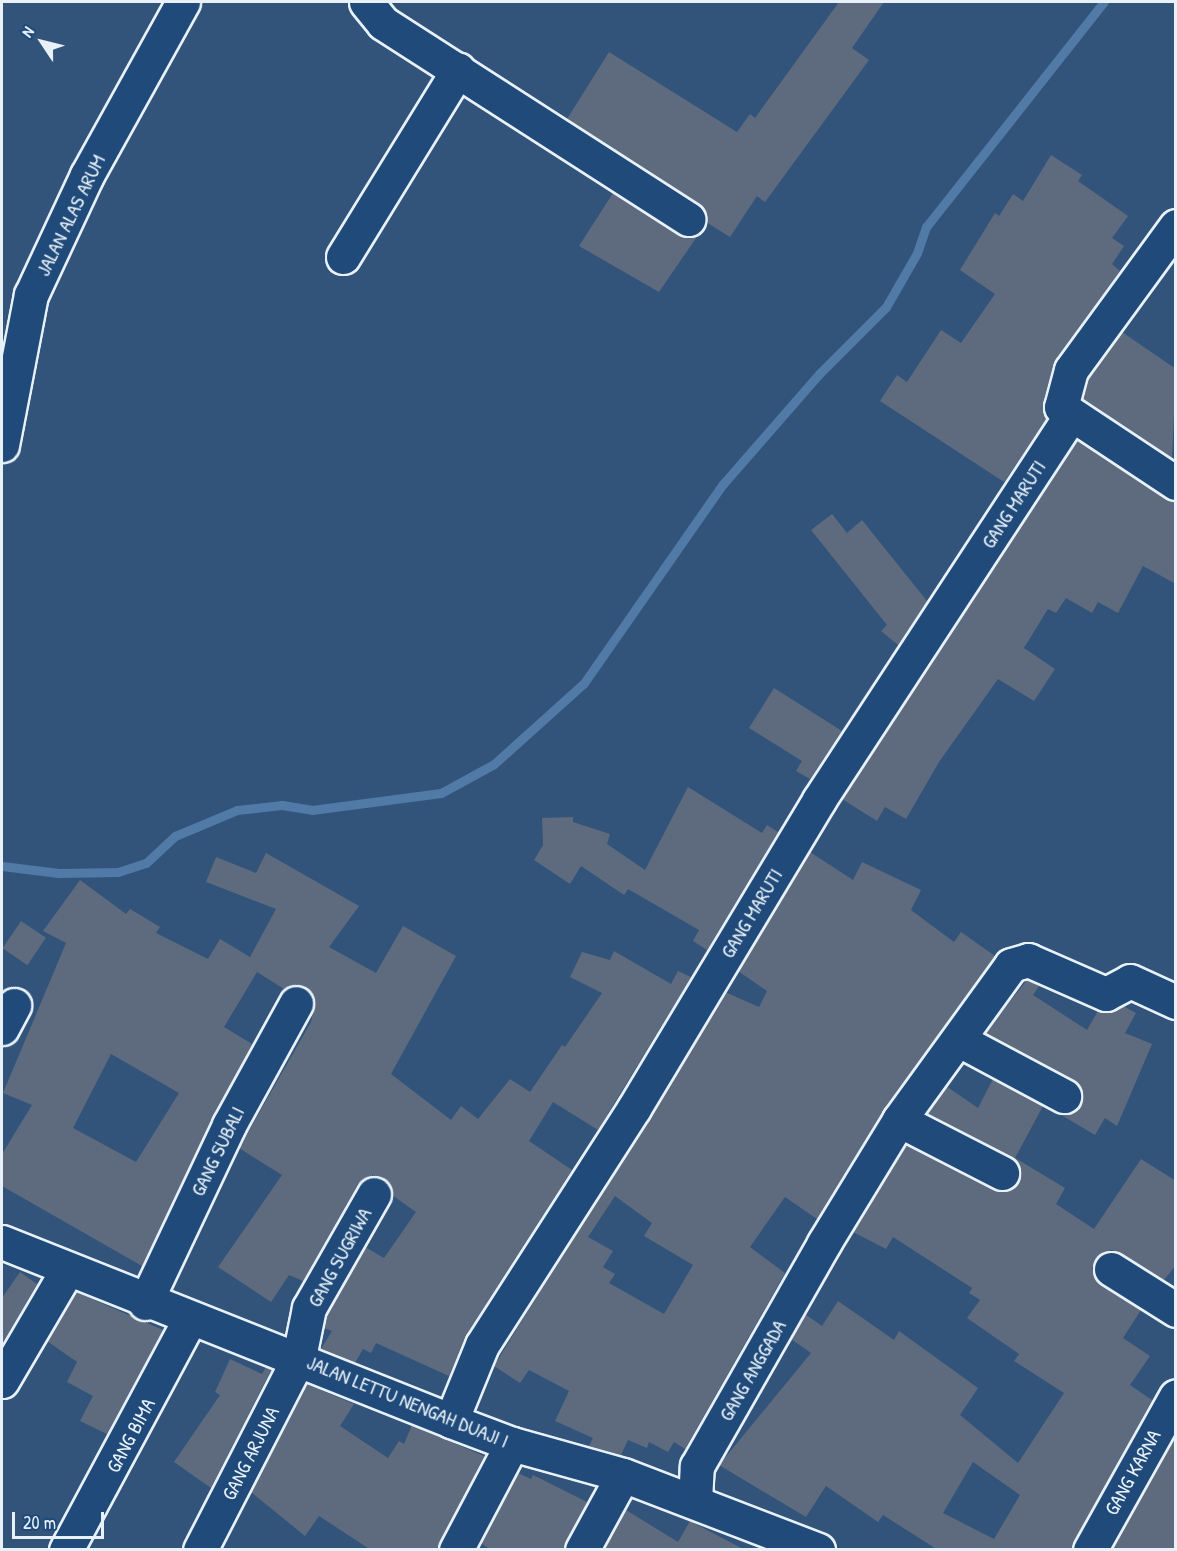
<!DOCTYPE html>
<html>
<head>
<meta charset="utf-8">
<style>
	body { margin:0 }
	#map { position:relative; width:1177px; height:1551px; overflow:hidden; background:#32547b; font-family:"Patrick Hand",sans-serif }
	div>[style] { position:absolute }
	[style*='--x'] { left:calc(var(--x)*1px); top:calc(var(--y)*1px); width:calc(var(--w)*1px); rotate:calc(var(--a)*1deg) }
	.stream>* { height:9px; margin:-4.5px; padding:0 4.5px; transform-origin:4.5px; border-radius:4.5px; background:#517aa6 }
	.building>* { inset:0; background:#5e6b7e; transform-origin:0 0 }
	.roads { filter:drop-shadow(2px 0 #e8f1f8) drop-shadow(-2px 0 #e8f1f8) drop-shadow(0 2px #e8f1f8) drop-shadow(0 -2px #e8f1f8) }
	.minor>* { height:33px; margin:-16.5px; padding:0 16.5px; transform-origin:16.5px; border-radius:16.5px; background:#1f4a7a }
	span { translate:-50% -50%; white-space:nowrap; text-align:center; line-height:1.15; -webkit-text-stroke:6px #1f4a7a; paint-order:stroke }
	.street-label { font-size:20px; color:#e8f1f8 }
	.frame { position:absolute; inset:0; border:3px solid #e8f1f8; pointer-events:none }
	.north { position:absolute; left:12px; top:12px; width:60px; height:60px; -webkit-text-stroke:4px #1f4a7a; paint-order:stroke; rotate:305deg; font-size:16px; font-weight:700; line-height:24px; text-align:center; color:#e8f1f8 }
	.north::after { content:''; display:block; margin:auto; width:21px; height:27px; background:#e8f1f8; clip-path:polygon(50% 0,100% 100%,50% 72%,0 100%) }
	.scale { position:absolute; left:12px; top:1512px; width:92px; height:27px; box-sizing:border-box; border:3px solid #e8f1f8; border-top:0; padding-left:8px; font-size:18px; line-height:21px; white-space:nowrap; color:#e8f1f8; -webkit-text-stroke:4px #1f4a7a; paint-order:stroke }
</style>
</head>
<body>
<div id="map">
	<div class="stream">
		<i style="--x:2;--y:866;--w:57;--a:7"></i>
		<i style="--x:59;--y:873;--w:59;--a:-1"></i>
		<i style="--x:118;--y:872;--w:29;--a:-18"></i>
		<i style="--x:146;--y:863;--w:40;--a:-43"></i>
		<i style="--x:175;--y:836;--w:67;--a:-22.8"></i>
		<i style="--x:237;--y:810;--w:45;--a:-6.3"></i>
		<i style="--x:282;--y:805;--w:30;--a:9"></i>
		<i style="--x:312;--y:810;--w:130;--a:-7.5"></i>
		<i style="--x:441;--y:793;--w:60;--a:-28.7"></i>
		<i style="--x:494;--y:764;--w:121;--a:-42"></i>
		<i style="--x:584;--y:683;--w:243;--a:-55.1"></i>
		<i style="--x:723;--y:484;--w:147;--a:-48.9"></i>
		<i style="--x:820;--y:373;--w:93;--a:-45"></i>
		<i style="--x:886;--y:307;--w:62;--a:-60.1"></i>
		<i style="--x:917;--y:253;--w:28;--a:-71"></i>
		<i style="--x:926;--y:227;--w:287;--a:-51.7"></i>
	</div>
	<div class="building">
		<i style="clip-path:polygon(839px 2px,884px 2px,852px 48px,869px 60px,765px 202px,757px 196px,730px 237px,706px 222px,698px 203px,567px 119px,609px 52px,737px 132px,750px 114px,755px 118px)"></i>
		<i style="clip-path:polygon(1051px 155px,1082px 175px,1078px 181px,1128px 216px,1112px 238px,1124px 246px,1112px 264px,1120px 271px,1056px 359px,1043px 402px,1047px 418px,1004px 482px,880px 401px,897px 375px,907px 382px,941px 330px,961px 343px,995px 294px,960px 270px,995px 213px,999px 216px,1013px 194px,1023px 201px)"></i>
		<i style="clip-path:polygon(613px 193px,678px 235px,698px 235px,659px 292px,579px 246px)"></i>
		<i style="clip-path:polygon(1122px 332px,1176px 369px,1172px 458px,1083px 399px,1088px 378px)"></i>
		<i style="clip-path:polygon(1077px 440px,1176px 502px,1176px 584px,1143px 566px,1118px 613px,1098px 602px,1092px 613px,1066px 598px,1056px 613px,1048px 609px,1024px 648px,1055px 669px,1034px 701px,998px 679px,939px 762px,906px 819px,885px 807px,877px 821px,842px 799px)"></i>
		<i style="clip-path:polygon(832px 514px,847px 533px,862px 520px,927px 601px,898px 645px,881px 631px,887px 625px,811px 530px)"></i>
		<i style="clip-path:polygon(774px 688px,842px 731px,810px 779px,796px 771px,802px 761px,749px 728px)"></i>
		<i style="clip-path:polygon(688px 787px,762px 833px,767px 825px,778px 832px,707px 950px,693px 941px,699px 930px,628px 889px,624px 895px,581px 866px,570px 884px,534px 860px,543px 845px,542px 818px,573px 817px,573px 822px,610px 834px,607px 844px,645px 870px)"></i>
		<i style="clip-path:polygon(evenodd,810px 852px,853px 880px,862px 862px,921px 890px,911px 910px,954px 942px,961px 932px,995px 956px,884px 1109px,817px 1219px,785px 1197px,750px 1247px,785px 1273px,685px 1449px,674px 1442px,668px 1452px,649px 1442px,647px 1448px,628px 1440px,621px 1455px,589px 1446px,593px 1438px,555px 1421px,569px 1391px,529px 1370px,520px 1383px,494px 1366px,725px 992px,759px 1007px,767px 991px,738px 971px,810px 852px,615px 1196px,652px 1223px,644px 1236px,693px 1265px,664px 1314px,609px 1283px,615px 1274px,603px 1267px,613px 1251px,588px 1237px,615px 1196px)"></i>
		<i style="clip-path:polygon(evenodd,266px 853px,359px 906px,329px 947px,376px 973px,403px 926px,456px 956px,391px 1074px,451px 1120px,461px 1106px,478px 1119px,510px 1079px,530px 1092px,562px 1045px,565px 1047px,602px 993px,570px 977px,582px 952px,610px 960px,614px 951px,671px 984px,678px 971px,691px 977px,598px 1130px,553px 1102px,529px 1141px,572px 1170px,466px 1335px,449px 1376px,376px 1343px,371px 1353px,363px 1349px,355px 1363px,321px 1349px,332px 1331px,324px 1328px,327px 1315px,365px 1247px,384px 1258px,416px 1212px,392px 1195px,383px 1177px,373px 1175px,358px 1184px,303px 1281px,289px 1275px,271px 1302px,218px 1267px,282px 1175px,239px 1148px,311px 1022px,315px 1002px,304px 986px,284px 989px,257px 972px,224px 1027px,252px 1044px,142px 1266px,2px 1186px,2px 1154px,32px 1105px,3px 1093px,66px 943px,43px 931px,80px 880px,126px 914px,130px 909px,160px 927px,156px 933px,208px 959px,220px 939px,250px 957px,276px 909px,206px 882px,216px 857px,256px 873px,266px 853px,111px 1054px,179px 1093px,136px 1162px,73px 1128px,111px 1054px)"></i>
		<i style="left:21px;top:921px;width:30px;height:33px;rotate:34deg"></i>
		<i style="clip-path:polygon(1027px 980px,1039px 986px,1033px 995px,1087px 1030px,1098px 1011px,1123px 1006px,1136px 1013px,1125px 1033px,1152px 1044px,1117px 1126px,1105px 1118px,1095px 1135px,1058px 1113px,1073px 1112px,1080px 1105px,1080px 1086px,985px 1033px)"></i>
		<i style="clip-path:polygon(evenodd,993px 1079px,1043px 1106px,1015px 1158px,1065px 1188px,1056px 1204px,1094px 1229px,1141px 1159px,1176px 1181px,1176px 1265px,1164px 1280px,1112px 1250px,1102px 1253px,1092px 1268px,1101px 1284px,1141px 1310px,1123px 1338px,1150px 1356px,1130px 1385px,1152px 1400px,1071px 1550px,938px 1550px,883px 1515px,878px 1522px,826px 1486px,806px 1517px,719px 1465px,811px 1353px,791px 1339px,805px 1314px,822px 1326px,838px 1301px,894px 1340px,899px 1331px,978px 1388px,960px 1415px,1018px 1463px,1064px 1393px,1014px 1361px,1019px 1354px,967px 1318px,980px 1300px,969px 1293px,972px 1288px,893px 1237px,886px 1249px,853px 1232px,851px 1235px,906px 1145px,993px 1190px,1013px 1188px,1021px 1172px,1011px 1157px,927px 1113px,946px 1086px,978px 1108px,993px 1079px,973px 1462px,1020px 1495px,994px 1539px,943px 1513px,973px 1462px)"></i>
		<i style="clip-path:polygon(20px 1272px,37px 1284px,2px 1345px,2px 1298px)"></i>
		<i style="clip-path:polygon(76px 1292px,163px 1330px,107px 1434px,80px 1421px,93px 1396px,67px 1382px,77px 1362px,47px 1341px)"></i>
		<i style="clip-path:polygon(230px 1359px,262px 1374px,266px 1367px,271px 1370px,211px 1488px,174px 1462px,220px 1395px,215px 1392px)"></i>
		<i style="clip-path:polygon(306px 1384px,354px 1404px,340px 1426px,388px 1458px,399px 1441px,404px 1444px,412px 1425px,484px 1456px,437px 1550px,371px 1550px,319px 1516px,305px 1536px,251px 1492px)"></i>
		<i style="clip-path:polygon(1176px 1435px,1176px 1550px,1112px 1550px)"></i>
		<i style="clip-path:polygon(518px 1473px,531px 1479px,533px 1475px,587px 1502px,563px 1550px,491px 1550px,481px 1543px)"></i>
		<i style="clip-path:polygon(626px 1510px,678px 1542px,690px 1521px,745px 1550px,604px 1550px)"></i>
	</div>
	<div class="roads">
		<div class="minor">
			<i style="--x:366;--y:2;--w:27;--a:51"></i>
			<i style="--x:383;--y:23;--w:363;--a:32.7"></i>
			<i style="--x:1176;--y:226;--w:178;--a:126.1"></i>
			<i style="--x:1071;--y:370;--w:38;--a:105"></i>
			<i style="--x:1061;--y:407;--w:138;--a:33.5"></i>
			<i style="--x:343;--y:257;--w:220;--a:-58.4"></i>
			<i style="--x:2;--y:445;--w:153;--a:-79.1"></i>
			<i style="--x:31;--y:295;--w:132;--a:-65"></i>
			<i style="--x:87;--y:175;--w:198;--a:-61"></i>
			<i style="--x:2;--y:1028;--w:26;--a:-62"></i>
			<i style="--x:961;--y:1041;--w:117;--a:28.1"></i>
			<i style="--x:899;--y:1120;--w:116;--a:27.2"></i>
			<i style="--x:2;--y:1242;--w:483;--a:21.7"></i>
			<i style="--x:451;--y:1421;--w:65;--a:20.7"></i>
			<i style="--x:512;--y:1444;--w:115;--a:15.6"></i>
			<i style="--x:623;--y:1475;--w:209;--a:21"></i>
			<i style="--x:1111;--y:1269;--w:77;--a:32.2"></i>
			<i style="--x:145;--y:1303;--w:197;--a:-64.7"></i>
			<i style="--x:229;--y:1125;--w:139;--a:-61.2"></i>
			<i style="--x:2;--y:1381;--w:129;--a:-59.6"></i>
			<i style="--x:451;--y:1421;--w:82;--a:-67.8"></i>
			<i style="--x:482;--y:1345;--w:282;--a:-57.3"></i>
			<i style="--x:634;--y:1108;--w:359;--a:-59"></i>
			<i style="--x:819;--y:800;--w:459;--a:-56.8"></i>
			<i style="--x:695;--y:1501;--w:35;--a:-87"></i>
			<i style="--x:697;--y:1466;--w:257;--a:-60.3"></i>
			<i style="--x:824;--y:1243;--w:144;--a:-58.6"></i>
			<i style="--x:899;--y:1120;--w:191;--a:-54.1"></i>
			<i style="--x:1011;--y:965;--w:18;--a:-16"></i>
			<i style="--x:1028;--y:960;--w:85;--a:23.6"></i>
			<i style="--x:1106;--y:994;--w:27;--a:-28"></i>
			<i style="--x:1130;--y:981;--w:51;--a:24.5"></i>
			<i style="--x:66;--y:1550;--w:262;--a:-61.8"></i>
			<i style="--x:200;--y:1550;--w:217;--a:-62.8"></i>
			<i style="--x:299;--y:1357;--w:50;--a:-78.5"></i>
			<i style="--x:309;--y:1308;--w:131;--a:-60.3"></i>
			<i style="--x:456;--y:1550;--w:120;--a:-62.2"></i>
			<i style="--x:582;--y:1550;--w:85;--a:-61.3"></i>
			<i style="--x:1090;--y:1550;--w:176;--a:-60.8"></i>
		</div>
	</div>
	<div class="street-label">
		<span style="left:70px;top:215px;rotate:-64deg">JALAN ALAS ARUM</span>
		<span style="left:1013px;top:504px;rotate:-57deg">GANG MARUTI</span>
		<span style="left:751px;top:913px;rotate:-59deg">GANG MARUTI</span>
		<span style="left:217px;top:1151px;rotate:-64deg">GANG SUBALI</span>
		<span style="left:339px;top:1257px;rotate:-61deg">GANG SUGRIWA</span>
		<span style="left:752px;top:1370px;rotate:-60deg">GANG ANGGADA</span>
		<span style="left:408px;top:1401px;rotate:22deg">JALAN LETTU NENGAH DUAJI I</span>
		<span style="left:130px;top:1435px;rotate:-62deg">GANG BIMA</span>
		<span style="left:250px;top:1453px;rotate:-63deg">GANG ARJUNA</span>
		<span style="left:1132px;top:1472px;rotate:-61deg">GANG KARNA</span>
	</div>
	<div class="frame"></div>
	<div class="north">N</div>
	<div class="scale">20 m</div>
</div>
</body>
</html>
